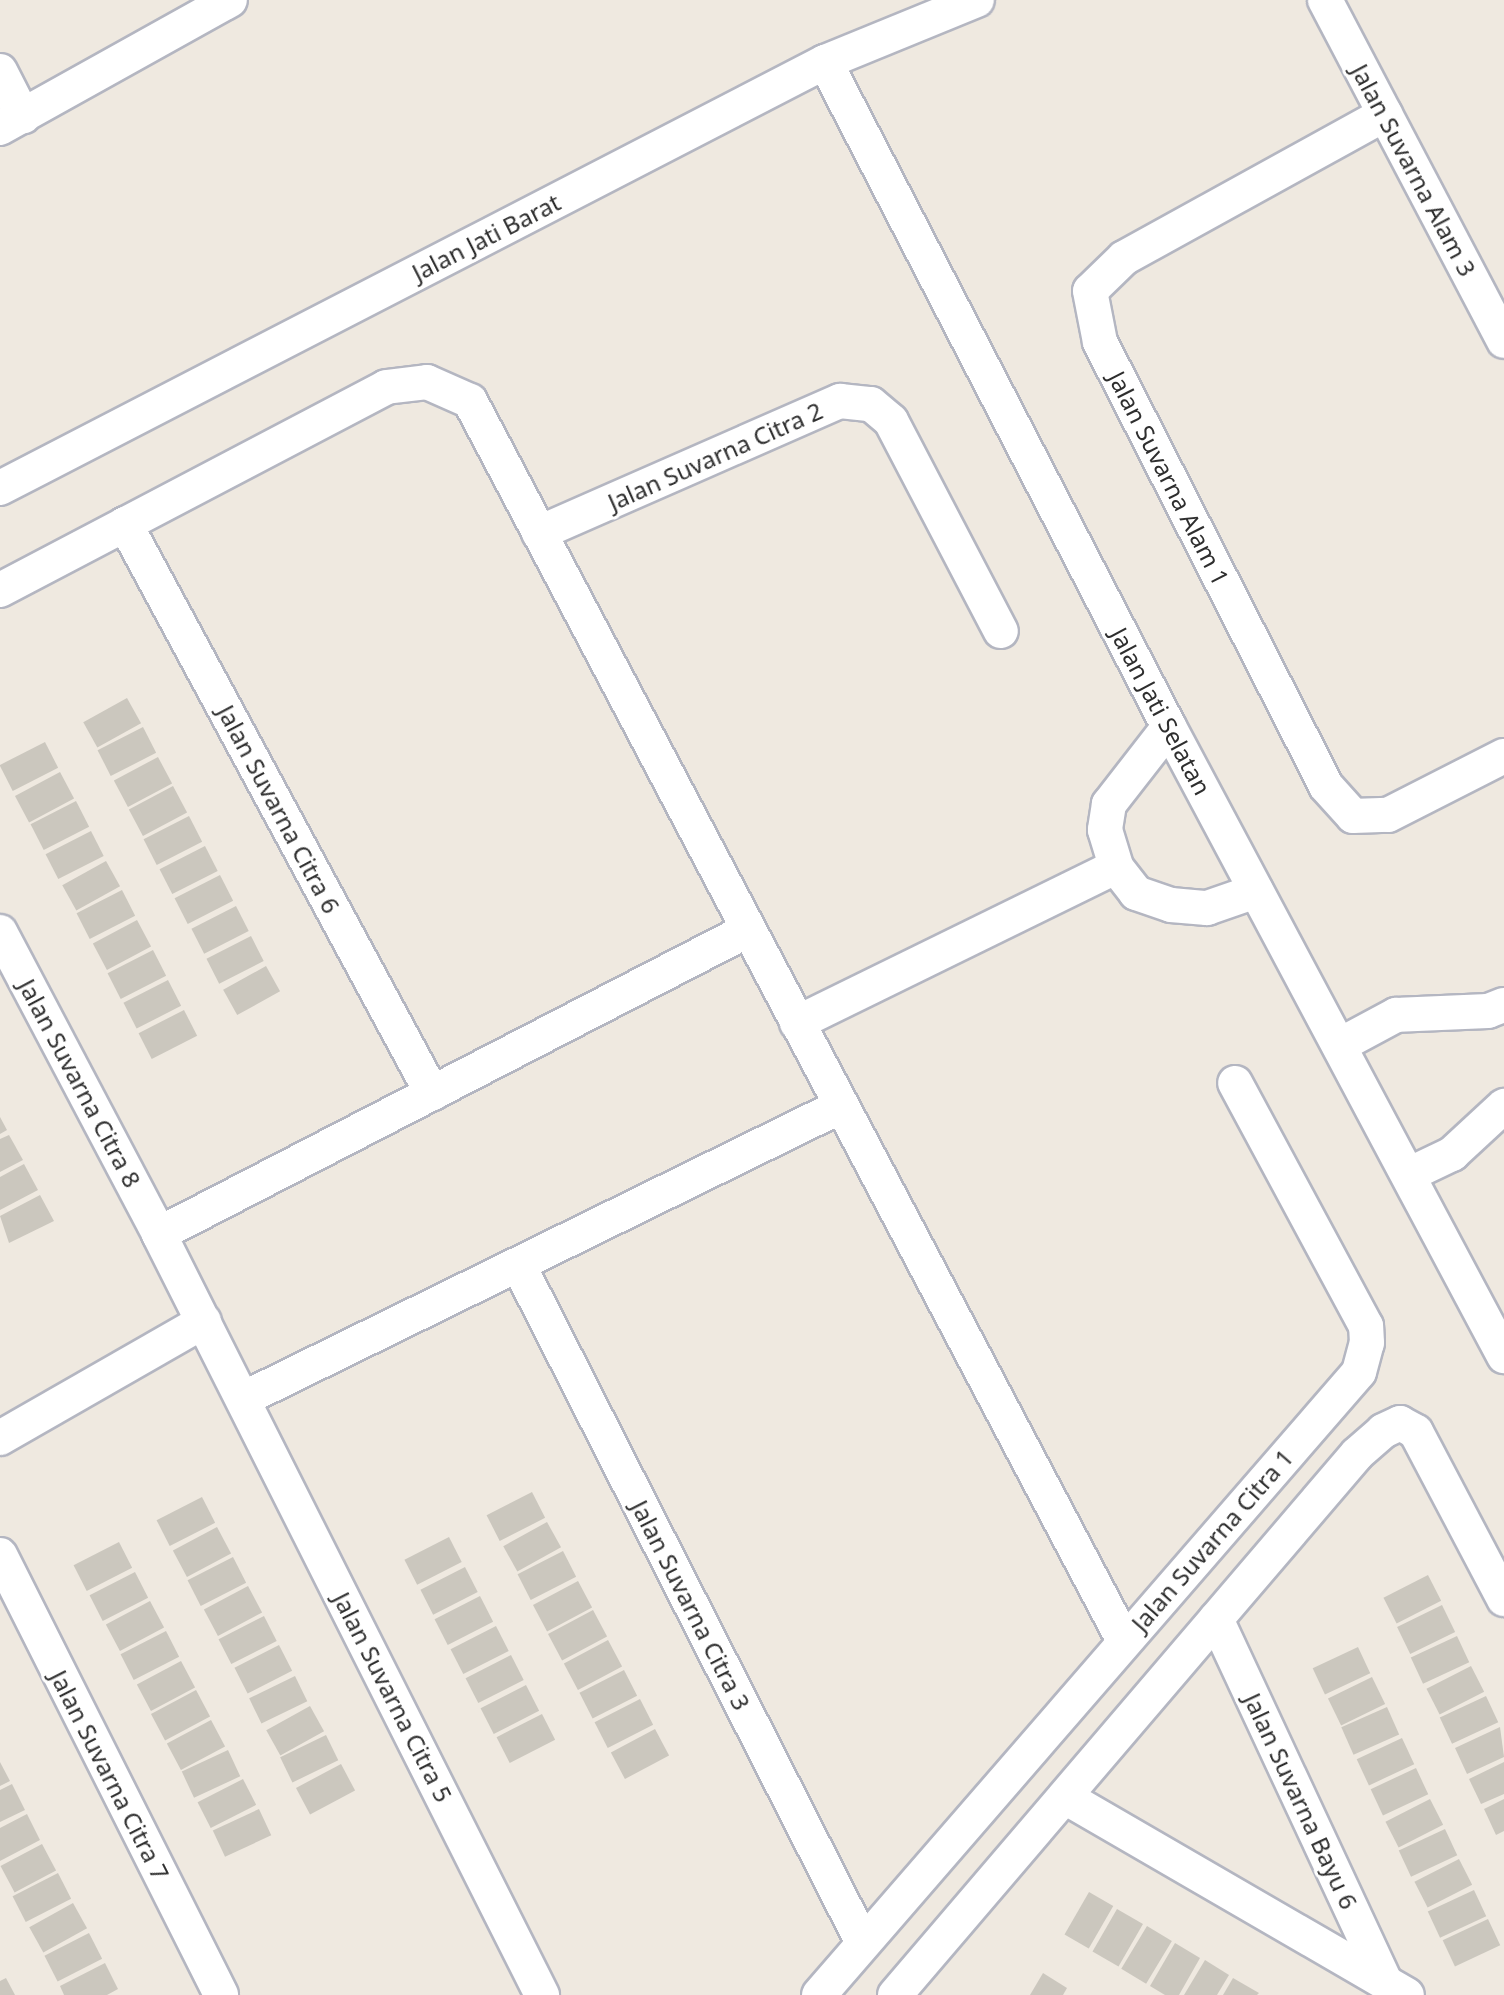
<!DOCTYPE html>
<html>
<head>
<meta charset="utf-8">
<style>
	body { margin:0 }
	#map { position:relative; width:1504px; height:1995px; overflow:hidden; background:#efe9e0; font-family:"Noto Sans",sans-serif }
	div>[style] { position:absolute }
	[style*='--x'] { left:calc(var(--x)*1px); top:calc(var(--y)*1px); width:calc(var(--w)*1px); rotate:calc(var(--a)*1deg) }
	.building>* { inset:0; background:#cbc7be; transform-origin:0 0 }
	.roads { filter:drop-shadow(2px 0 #b4b6c1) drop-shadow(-2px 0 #b4b6c1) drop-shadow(0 2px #b4b6c1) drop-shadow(0 -2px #b4b6c1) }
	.street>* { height:34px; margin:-17px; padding:0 17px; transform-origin:17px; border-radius:17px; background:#fff }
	span { translate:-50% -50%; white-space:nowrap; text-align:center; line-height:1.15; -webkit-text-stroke:6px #fff; paint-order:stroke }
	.street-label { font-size:24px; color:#2e2e2e }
</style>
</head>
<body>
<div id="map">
	<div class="building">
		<i style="left:127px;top:698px;width:29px;height:50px;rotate:61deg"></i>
		<i style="left:143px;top:727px;width:29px;height:51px;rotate:63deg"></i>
		<i style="left:45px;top:742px;width:29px;height:51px;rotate:63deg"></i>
		<i style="left:158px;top:757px;width:30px;height:50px;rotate:62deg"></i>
		<i style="left:60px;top:772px;width:30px;height:51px;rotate:62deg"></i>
		<i style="left:173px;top:786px;width:30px;height:50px;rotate:62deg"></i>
		<i style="left:76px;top:801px;width:29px;height:51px;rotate:63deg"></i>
		<i style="left:189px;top:816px;width:29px;height:51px;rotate:63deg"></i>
		<i style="left:91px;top:831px;width:28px;height:51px;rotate:63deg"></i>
		<i style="left:205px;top:846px;width:28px;height:51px;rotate:63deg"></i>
		<i style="left:106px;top:861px;width:29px;height:50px;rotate:61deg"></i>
		<i style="left:220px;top:875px;width:29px;height:51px;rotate:63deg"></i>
		<i style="left:122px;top:890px;width:29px;height:51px;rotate:63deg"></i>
		<i style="left:236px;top:906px;width:28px;height:50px;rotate:63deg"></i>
		<i style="left:137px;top:920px;width:30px;height:50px;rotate:62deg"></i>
		<i style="left:251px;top:936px;width:28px;height:50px;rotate:63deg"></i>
		<i style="left:153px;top:950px;width:29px;height:51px;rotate:63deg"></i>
		<i style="left:266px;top:966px;width:29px;height:49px;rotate:61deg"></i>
		<i style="left:168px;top:980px;width:29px;height:50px;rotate:63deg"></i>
		<i style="left:184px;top:1010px;width:29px;height:51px;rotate:63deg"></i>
		<i style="clip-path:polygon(0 1117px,7px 1130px,0 1134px)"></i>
		<i style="clip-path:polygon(9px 1135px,23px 1160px,0 1172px,0 1139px)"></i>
		<i style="clip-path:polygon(24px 1164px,38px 1190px,0 1210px,0 1177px)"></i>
		<i style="clip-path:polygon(40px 1195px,54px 1221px,9px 1243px,0 1216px)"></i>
		<i style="left:532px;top:1492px;width:29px;height:51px;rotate:63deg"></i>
		<i style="left:202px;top:1497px;width:29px;height:51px;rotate:63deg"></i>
		<i style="left:547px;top:1522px;width:29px;height:50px;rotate:61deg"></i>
		<i style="left:217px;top:1527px;width:30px;height:50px;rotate:62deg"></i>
		<i style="left:449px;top:1537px;width:28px;height:50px;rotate:63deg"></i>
		<i style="left:119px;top:1542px;width:29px;height:51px;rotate:63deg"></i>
		<i style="left:563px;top:1551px;width:29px;height:51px;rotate:63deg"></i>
		<i style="left:233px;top:1557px;width:29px;height:51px;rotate:63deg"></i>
		<i style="left:465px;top:1567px;width:28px;height:50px;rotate:63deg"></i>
		<i style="left:135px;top:1572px;width:29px;height:51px;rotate:63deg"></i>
		<i style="left:1428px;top:1575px;width:29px;height:50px;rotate:63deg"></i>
		<i style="left:578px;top:1581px;width:30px;height:51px;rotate:62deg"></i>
		<i style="left:248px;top:1586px;width:30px;height:50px;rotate:62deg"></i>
		<i style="left:480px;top:1596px;width:29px;height:51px;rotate:63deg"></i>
		<i style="left:150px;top:1601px;width:30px;height:50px;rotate:62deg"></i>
		<i style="left:1442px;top:1605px;width:30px;height:50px;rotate:64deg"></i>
		<i style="left:593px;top:1610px;width:30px;height:51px;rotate:62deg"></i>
		<i style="left:264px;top:1616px;width:28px;height:51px;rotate:63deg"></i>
		<i style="left:496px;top:1626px;width:28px;height:51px;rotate:63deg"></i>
		<i style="left:166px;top:1631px;width:29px;height:51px;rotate:63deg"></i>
		<i style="left:1457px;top:1636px;width:29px;height:51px;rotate:65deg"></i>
		<i style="left:608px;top:1640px;width:30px;height:50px;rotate:62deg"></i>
		<i style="left:279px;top:1645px;width:29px;height:50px;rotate:63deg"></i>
		<i style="left:1358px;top:1647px;width:29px;height:50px;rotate:65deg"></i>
		<i style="left:511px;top:1655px;width:28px;height:51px;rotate:63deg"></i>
		<i style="left:181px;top:1661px;width:30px;height:50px;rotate:62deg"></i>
		<i style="left:1471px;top:1666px;width:29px;height:50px;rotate:63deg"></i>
		<i style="left:624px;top:1670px;width:29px;height:50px;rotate:63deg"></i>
		<i style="left:295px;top:1676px;width:28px;height:51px;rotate:64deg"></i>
		<i style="left:1372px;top:1677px;width:30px;height:49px;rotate:64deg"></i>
		<i style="left:526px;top:1685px;width:29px;height:51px;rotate:63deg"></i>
		<i style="left:196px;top:1690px;width:30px;height:51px;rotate:62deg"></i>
		<i style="left:1486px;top:1696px;width:29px;height:51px;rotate:65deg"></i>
		<i style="left:640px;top:1699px;width:29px;height:51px;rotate:63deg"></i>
		<i style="left:310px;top:1706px;width:29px;height:50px;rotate:61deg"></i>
		<i style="left:1387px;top:1707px;width:30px;height:50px;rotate:66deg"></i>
		<i style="left:542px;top:1714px;width:29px;height:51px;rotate:63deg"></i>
		<i style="left:211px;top:1720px;width:30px;height:50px;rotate:62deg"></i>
		<i style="clip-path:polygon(1500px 1727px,1504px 1757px,1467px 1774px,1455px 1748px)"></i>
		<i style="left:655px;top:1729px;width:30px;height:50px;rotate:62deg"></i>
		<i style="left:326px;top:1735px;width:28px;height:51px;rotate:64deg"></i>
		<i style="left:1402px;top:1738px;width:29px;height:50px;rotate:65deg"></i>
		<i style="left:228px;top:1750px;width:29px;height:51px;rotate:65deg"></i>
		<i style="clip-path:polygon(0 1762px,10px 1781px,0 1786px)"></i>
		<i style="clip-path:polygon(1504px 1762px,1504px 1794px,1481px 1804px,1469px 1779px)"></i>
		<i style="left:341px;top:1764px;width:30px;height:51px;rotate:62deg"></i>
		<i style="left:1416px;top:1768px;width:29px;height:50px;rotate:65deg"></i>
		<i style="left:243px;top:1779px;width:29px;height:51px;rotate:63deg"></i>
		<i style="clip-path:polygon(12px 1784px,25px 1810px,0 1822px,0 1790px)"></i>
		<i style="left:1430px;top:1799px;width:29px;height:50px;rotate:63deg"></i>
		<i style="clip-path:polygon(1504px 1799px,1504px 1831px,1496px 1835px,1484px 1809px)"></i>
		<i style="left:259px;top:1809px;width:29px;height:51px;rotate:65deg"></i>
		<i style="clip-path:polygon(27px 1814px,40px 1840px,0 1861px,0 1828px)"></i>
		<i style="left:1445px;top:1829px;width:29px;height:51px;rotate:65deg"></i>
		<i style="left:42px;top:1844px;width:30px;height:47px;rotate:62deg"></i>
		<i style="left:1459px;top:1859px;width:29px;height:50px;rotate:63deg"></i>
		<i style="left:58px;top:1873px;width:29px;height:51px;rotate:63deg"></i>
		<i style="left:1474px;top:1890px;width:29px;height:51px;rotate:65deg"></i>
		<i style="left:1089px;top:1892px;width:28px;height:49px;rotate:30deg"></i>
		<i style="left:73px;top:1903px;width:29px;height:50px;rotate:61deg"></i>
		<i style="left:1117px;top:1909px;width:30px;height:49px;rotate:30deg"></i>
		<i style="left:1488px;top:1919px;width:29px;height:50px;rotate:65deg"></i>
		<i style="left:1147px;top:1926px;width:29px;height:50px;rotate:31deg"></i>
		<i style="left:89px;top:1933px;width:29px;height:50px;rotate:63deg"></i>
		<i style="clip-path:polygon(1175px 1943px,1200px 1958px,1179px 1995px,1165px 1995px,1150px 1986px)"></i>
		<i style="clip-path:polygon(1205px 1960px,1229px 1975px,1217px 1995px,1184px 1995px)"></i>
		<i style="clip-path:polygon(105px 1963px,118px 1989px,107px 1995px,64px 1995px,60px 1986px)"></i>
		<i style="clip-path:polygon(1043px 1973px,1067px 1988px,1063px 1995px,1030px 1995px)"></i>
		<i style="clip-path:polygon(6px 1978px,15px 1995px,0 1995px,0 1981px)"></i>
		<i style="clip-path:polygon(1233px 1978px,1259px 1993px,1257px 1995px,1223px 1995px)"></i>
	</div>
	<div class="roads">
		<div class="street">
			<i style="--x:1325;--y:0;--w:385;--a:62.3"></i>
			<i style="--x:825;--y:62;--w:749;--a:62.65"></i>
			<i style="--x:1169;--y:727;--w:713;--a:61.96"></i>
			<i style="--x:0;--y:71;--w:51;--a:62.9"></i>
			<i style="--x:1385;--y:114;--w:298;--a:151.1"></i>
			<i style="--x:1124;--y:258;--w:47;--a:135.9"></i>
			<i style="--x:1090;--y:291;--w:52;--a:78.9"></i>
			<i style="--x:1100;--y:342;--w:498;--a:63"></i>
			<i style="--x:1326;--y:786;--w:40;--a:48"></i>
			<i style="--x:1353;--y:816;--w:35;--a:-2"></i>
			<i style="--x:1388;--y:815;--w:130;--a:-27"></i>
			<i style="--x:0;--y:128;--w:263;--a:-29.1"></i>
			<i style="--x:0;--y:488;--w:928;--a:-27.31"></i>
			<i style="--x:825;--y:62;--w:164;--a:-22.2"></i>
			<i style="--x:125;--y:524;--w:647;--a:61.65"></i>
			<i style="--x:539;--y:533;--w:329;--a:-23.7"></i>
			<i style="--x:840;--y:401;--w:31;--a:6"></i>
			<i style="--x:871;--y:404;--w:26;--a:40"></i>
			<i style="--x:891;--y:421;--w:237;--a:62.4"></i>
			<i style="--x:0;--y:590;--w:436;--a:-27.7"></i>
			<i style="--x:386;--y:387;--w:41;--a:-7"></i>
			<i style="--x:427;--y:382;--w:47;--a:23.8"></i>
			<i style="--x:470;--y:401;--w:1402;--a:62.19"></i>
			<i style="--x:1169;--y:727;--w:98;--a:127.9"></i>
			<i style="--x:1109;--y:804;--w:26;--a:99"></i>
			<i style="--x:1105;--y:830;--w:39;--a:73"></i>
			<i style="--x:1116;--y:867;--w:33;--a:52"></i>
			<i style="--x:1136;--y:893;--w:37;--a:19"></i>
			<i style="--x:1171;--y:905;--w:36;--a:5"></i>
			<i style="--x:1207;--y:908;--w:52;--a:-19.1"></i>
			<i style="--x:0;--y:932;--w:341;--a:62.2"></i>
			<i style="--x:159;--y:1234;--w:852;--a:63.28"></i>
			<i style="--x:797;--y:1023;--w:355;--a:-26.1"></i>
			<i style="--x:1340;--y:1045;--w:64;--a:-28.2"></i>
			<i style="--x:1396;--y:1015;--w:92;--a:-2.5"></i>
			<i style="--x:1488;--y:1011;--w:17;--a:-21"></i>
			<i style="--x:1410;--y:1174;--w:47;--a:-25.5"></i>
			<i style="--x:1452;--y:1154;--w:71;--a:-42.7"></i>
			<i style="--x:159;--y:1234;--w:663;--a:-27.3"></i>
			<i style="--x:519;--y:1266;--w:759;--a:63.06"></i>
			<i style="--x:243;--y:1399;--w:666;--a:-26.1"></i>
			<i style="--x:0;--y:1438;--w:235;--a:-29.8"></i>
			<i style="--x:0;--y:1555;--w:492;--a:63.3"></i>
			<i style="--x:1216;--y:1619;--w:402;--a:65"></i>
			<i style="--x:1386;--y:1983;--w:24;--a:30"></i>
			<i style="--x:1065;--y:1797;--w:371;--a:30.1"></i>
			<i style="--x:819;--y:1995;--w:824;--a:-49.08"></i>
			<i style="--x:1359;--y:1372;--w:30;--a:-75"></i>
			<i style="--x:1367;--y:1343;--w:17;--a:-93"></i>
			<i style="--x:1366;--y:1326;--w:276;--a:-118.3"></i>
			<i style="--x:895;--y:1995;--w:711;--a:-49.5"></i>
			<i style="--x:1357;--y:1454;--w:35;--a:-41"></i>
			<i style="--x:1383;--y:1431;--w:19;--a:-25"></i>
			<i style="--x:1400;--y:1423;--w:18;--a:29"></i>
			<i style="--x:1416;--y:1432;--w:189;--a:62.2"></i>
		</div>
	</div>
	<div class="street-label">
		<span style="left:1414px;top:170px;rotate:62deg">Jalan Suvarna Alam 3</span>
		<span style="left:486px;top:237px;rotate:-27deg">Jalan Jati Barat</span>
		<span style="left:715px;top:456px;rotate:-24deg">Jalan Suvarna Citra 2</span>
		<span style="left:1169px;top:478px;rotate:63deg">Jalan Suvarna Alam 1</span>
		<span style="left:1161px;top:711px;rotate:62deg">Jalan Jati Selatan</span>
		<span style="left:279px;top:809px;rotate:62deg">Jalan Suvarna Citra 6</span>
		<span style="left:80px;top:1083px;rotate:62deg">Jalan Suvarna Citra 8</span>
		<span style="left:1212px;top:1540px;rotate:-49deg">Jalan Suvarna Citra 1</span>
		<span style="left:691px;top:1605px;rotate:63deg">Jalan Suvarna Citra 3</span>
		<span style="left:393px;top:1697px;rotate:63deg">Jalan Suvarna Citra 5</span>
		<span style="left:110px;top:1775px;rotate:63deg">Jalan Suvarna Citra 7</span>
		<span style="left:1301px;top:1801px;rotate:65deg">Jalan Suvarna Bayu 6</span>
	</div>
</div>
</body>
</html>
